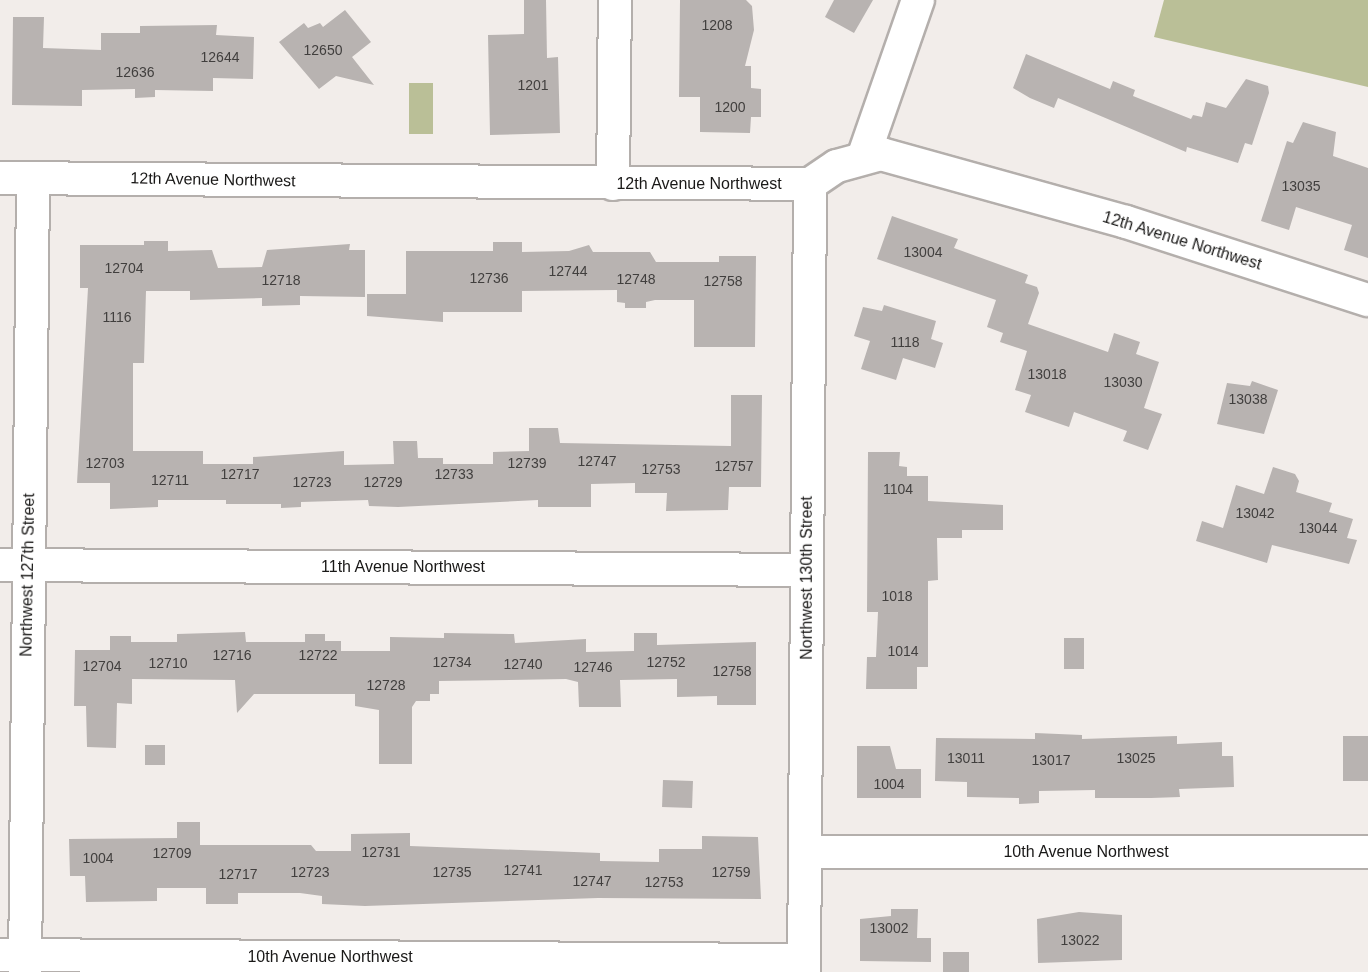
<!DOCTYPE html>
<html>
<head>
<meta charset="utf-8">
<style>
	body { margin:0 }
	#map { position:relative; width:1368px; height:972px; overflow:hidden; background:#f2edea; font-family:Arial,sans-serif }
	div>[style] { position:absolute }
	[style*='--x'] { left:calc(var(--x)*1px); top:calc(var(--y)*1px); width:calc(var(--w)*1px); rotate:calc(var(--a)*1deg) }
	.green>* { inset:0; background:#babf97; transform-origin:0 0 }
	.building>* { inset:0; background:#b8b3b1; transform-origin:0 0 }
	.roads { filter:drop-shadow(2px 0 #b4afac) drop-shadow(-2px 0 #b4afac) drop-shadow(0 2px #b4afac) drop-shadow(0 -2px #b4afac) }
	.minor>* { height:32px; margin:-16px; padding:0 16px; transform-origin:16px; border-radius:16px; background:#fff }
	span { translate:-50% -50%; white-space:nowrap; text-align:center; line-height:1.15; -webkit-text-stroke:4.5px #fff; paint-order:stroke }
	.number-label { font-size:14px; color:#413f3e }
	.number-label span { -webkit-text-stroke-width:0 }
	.street-label { font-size:16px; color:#191817 }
</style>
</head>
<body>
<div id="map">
	<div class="green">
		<i style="clip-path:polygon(1164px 0,1368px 0,1368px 87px,1154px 37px)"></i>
		<i style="left:409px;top:83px;width:24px;height:51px"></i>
	</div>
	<div class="building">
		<i style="clip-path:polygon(524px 0,546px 0,547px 58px,558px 57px,560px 133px,490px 135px,488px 35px,524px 34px)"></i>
		<i style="clip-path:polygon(680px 0,746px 0,752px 6px,754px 30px,745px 66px,751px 66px,751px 88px,761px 89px,761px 117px,751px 117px,750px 133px,700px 132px,700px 97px,679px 97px)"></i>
		<i style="clip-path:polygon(834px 0,873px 0,854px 33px,825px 17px)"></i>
		<i style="clip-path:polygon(345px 10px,371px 42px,352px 57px,374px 85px,336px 76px,319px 89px,279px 42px,304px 23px,308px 28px,320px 23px,323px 27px)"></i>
		<i style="clip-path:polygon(13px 17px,44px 17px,43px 48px,101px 50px,101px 33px,140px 33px,140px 26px,217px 25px,216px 35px,254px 37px,253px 79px,213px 78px,213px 91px,155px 90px,155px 97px,135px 98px,135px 89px,82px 90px,82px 106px,12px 105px)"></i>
		<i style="clip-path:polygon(1026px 54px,1110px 89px,1113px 81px,1135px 90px,1133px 96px,1191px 119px,1193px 115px,1202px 117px,1206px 102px,1226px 108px,1246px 79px,1268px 86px,1269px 93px,1252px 145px,1245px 143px,1238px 163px,1187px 147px,1186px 152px,1058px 98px,1054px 108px,1030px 98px,1013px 88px)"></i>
		<i style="clip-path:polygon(1303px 122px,1336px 132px,1333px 156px,1368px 168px,1368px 258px,1344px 250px,1352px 225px,1296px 207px,1289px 230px,1261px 221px,1287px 141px,1293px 143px)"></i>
		<i style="clip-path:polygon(892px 216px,958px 239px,954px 248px,1028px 275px,1025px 283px,1037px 287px,1039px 293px,1028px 324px,1108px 352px,1114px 333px,1140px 342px,1136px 354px,1159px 362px,1144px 408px,1162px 414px,1148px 450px,1123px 441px,1127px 431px,1074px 412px,1069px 427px,1025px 412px,1031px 395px,1015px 390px,1027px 351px,1000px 342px,1003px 333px,987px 327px,996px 300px,877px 259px)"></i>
		<i style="clip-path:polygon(144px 241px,168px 241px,168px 251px,212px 250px,218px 268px,262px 267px,267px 250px,350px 244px,349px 250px,365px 250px,365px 297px,300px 296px,300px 305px,262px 306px,262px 298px,190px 300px,190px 291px,146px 291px,144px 363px,133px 363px,133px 451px,203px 451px,203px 464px,253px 464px,253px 457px,344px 451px,344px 465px,394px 464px,393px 441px,417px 441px,418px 458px,443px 458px,443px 464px,493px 464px,493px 452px,529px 451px,529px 428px,558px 428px,560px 443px,731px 446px,731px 395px,762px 395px,761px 487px,729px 487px,728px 510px,666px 511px,667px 493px,635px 493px,635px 483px,591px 484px,591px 507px,538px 507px,538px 500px,398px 507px,369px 506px,368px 500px,301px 502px,301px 507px,281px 508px,281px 504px,226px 504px,226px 500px,158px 500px,158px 507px,110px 509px,110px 483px,77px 483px,88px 288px,80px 288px,80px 245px,144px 245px)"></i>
		<i style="clip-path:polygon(493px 242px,522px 242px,522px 252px,569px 251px,589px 245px,593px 252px,650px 252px,656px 262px,719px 262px,719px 256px,756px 256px,755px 347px,694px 347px,694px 300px,655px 300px,646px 302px,646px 308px,625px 308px,625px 303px,617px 302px,617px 290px,522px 291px,522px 312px,443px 312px,443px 322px,367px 316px,367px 294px,406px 294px,406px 251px,493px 251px)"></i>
		<i style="clip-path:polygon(884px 305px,936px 321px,931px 339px,943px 343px,935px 368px,903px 358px,896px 380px,861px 369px,870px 341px,854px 336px,863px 307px,882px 311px)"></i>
		<i style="clip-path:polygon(1252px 381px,1278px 390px,1264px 434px,1217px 424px,1227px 383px,1250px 386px)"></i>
		<i style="clip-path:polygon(868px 452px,900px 452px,899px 466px,907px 467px,907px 476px,928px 476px,928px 501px,1003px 505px,1003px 530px,962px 530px,962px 538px,937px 538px,938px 580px,928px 581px,928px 667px,917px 667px,917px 689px,866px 689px,867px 657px,876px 657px,878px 612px,867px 612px)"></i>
		<i style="clip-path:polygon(1273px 467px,1295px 474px,1299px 481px,1296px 492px,1332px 503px,1329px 512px,1353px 519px,1347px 538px,1357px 540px,1349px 564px,1272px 545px,1267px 563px,1196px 541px,1202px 521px,1223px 528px,1236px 485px,1264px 494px)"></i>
		<i style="clip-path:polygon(245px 632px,246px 642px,305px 642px,305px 634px,325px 634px,325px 641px,341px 641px,341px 651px,390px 651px,390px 637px,444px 638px,444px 633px,514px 634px,515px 643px,586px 639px,586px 652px,634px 651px,634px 633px,657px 633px,657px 645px,756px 642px,756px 705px,717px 705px,717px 696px,677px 697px,677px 679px,620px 680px,621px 707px,579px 707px,578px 682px,566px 679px,439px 681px,439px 694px,430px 694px,430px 701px,416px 701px,412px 707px,412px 764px,379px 764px,379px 710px,355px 706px,355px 694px,254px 694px,237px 713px,235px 680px,132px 679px,132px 704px,117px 703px,116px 748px,87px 747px,86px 706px,74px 706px,75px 650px,110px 650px,110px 636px,131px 636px,131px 642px,177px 642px,177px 634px)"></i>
		<i style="left:1064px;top:638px;width:20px;height:31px"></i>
		<i style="clip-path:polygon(1035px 733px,1082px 735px,1082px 739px,1177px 736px,1177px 744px,1222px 742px,1222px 756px,1233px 756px,1234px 787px,1179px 789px,1180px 797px,1151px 798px,1095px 798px,1095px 790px,1039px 791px,1039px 803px,1019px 804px,1019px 798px,967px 797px,967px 782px,935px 781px,936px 738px,1035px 739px)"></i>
		<i style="left:1368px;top:736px;width:45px;height:25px;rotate:90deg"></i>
		<i style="left:145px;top:745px;width:20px;height:20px"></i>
		<i style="clip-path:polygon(857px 746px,890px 746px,896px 769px,921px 769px,921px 798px,857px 798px)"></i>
		<i style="left:663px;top:780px;width:30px;height:27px;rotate:2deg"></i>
		<i style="clip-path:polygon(177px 822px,200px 822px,200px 845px,311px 845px,316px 851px,351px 851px,351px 834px,410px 833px,410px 846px,600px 853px,600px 861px,659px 862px,659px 849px,702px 849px,702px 836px,758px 837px,761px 899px,598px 898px,365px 906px,322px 904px,322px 896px,300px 893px,238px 893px,238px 904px,206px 904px,206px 888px,157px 888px,157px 901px,86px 902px,85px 876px,70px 876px,69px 839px,177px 838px)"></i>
		<i style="clip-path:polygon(891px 909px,918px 909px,917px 938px,931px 938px,931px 962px,860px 961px,860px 919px,891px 916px)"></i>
		<i style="clip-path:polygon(1079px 912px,1122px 915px,1122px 960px,1038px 963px,1037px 919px)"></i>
		<i style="left:943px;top:952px;width:26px;height:20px"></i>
	</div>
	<div class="roads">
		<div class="minor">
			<i style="--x:864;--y:155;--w:164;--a:-70.8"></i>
			<i style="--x:0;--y:178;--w:810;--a:0.42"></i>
			<i style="--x:810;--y:184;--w:32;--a:-34"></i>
			<i style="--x:837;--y:166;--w:46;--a:-15.3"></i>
			<i style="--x:881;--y:154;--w:254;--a:15.5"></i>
			<i style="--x:1126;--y:222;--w:254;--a:17.9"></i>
			<i style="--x:613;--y:184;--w:184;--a:-89.4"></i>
			<i style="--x:0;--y:565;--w:807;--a:0.35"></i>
			<i style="--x:805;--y:852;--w:563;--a:0"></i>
			<i style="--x:0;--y:955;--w:804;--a:0.36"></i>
			<i style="--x:25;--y:972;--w:794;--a:-89.42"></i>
			<i style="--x:804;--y:972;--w:788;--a:-89.56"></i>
		</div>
	</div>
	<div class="number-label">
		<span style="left:717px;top:25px">1208</span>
		<span style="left:323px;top:50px">12650</span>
		<span style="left:220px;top:57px">12644</span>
		<span style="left:135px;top:72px">12636</span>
		<span style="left:533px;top:85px">1201</span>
		<span style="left:730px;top:107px">1200</span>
		<span style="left:1301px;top:186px">13035</span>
		<span style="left:923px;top:252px">13004</span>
		<span style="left:124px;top:268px">12704</span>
		<span style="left:568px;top:271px">12744</span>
		<span style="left:489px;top:278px">12736</span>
		<span style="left:636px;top:279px">12748</span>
		<span style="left:281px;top:280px">12718</span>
		<span style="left:723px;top:281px">12758</span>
		<span style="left:117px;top:317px">1116</span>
		<span style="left:905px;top:342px">1118</span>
		<span style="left:1047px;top:374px">13018</span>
		<span style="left:1123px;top:382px">13030</span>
		<span style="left:1248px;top:399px">13038</span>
		<span style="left:597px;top:461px">12747</span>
		<span style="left:105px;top:463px">12703</span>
		<span style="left:527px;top:463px">12739</span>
		<span style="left:734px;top:466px">12757</span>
		<span style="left:661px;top:469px">12753</span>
		<span style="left:240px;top:474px">12717</span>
		<span style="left:454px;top:474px">12733</span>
		<span style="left:170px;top:480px">12711</span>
		<span style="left:312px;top:482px">12723</span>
		<span style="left:383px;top:482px">12729</span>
		<span style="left:898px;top:489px">1104</span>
		<span style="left:1255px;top:513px">13042</span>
		<span style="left:1318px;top:528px">13044</span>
		<span style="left:897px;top:596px">1018</span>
		<span style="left:903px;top:651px">1014</span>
		<span style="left:232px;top:655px">12716</span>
		<span style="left:318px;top:655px">12722</span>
		<span style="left:452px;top:662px">12734</span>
		<span style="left:666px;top:662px">12752</span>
		<span style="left:168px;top:663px">12710</span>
		<span style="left:523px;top:664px">12740</span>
		<span style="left:102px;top:666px">12704</span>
		<span style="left:593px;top:667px">12746</span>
		<span style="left:732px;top:671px">12758</span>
		<span style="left:386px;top:685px">12728</span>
		<span style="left:966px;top:758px">13011</span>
		<span style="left:1136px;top:758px">13025</span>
		<span style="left:1051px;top:760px">13017</span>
		<span style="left:889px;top:784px">1004</span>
		<span style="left:381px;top:852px">12731</span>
		<span style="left:172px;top:853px">12709</span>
		<span style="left:98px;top:858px">1004</span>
		<span style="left:523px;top:870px">12741</span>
		<span style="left:310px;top:872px">12723</span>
		<span style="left:452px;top:872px">12735</span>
		<span style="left:731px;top:872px">12759</span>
		<span style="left:238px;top:874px">12717</span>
		<span style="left:592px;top:881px">12747</span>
		<span style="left:664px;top:882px">12753</span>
		<span style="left:889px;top:928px">13002</span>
		<span style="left:1080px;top:940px">13022</span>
	</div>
	<div class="street-label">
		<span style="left:213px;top:180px;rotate:1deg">12th Avenue Northwest</span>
		<span style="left:699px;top:184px">12th Avenue Northwest</span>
		<span style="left:1182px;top:241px;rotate:17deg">12th Avenue Northwest</span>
		<span style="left:403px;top:567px">11th Avenue Northwest</span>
		<span style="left:28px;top:575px;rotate:-89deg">Northwest 127th Street</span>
		<span style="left:807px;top:578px;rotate:-90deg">Northwest 130th Street</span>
		<span style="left:1086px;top:852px">10th Avenue Northwest</span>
		<span style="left:330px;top:957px">10th Avenue Northwest</span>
	</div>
</div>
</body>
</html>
